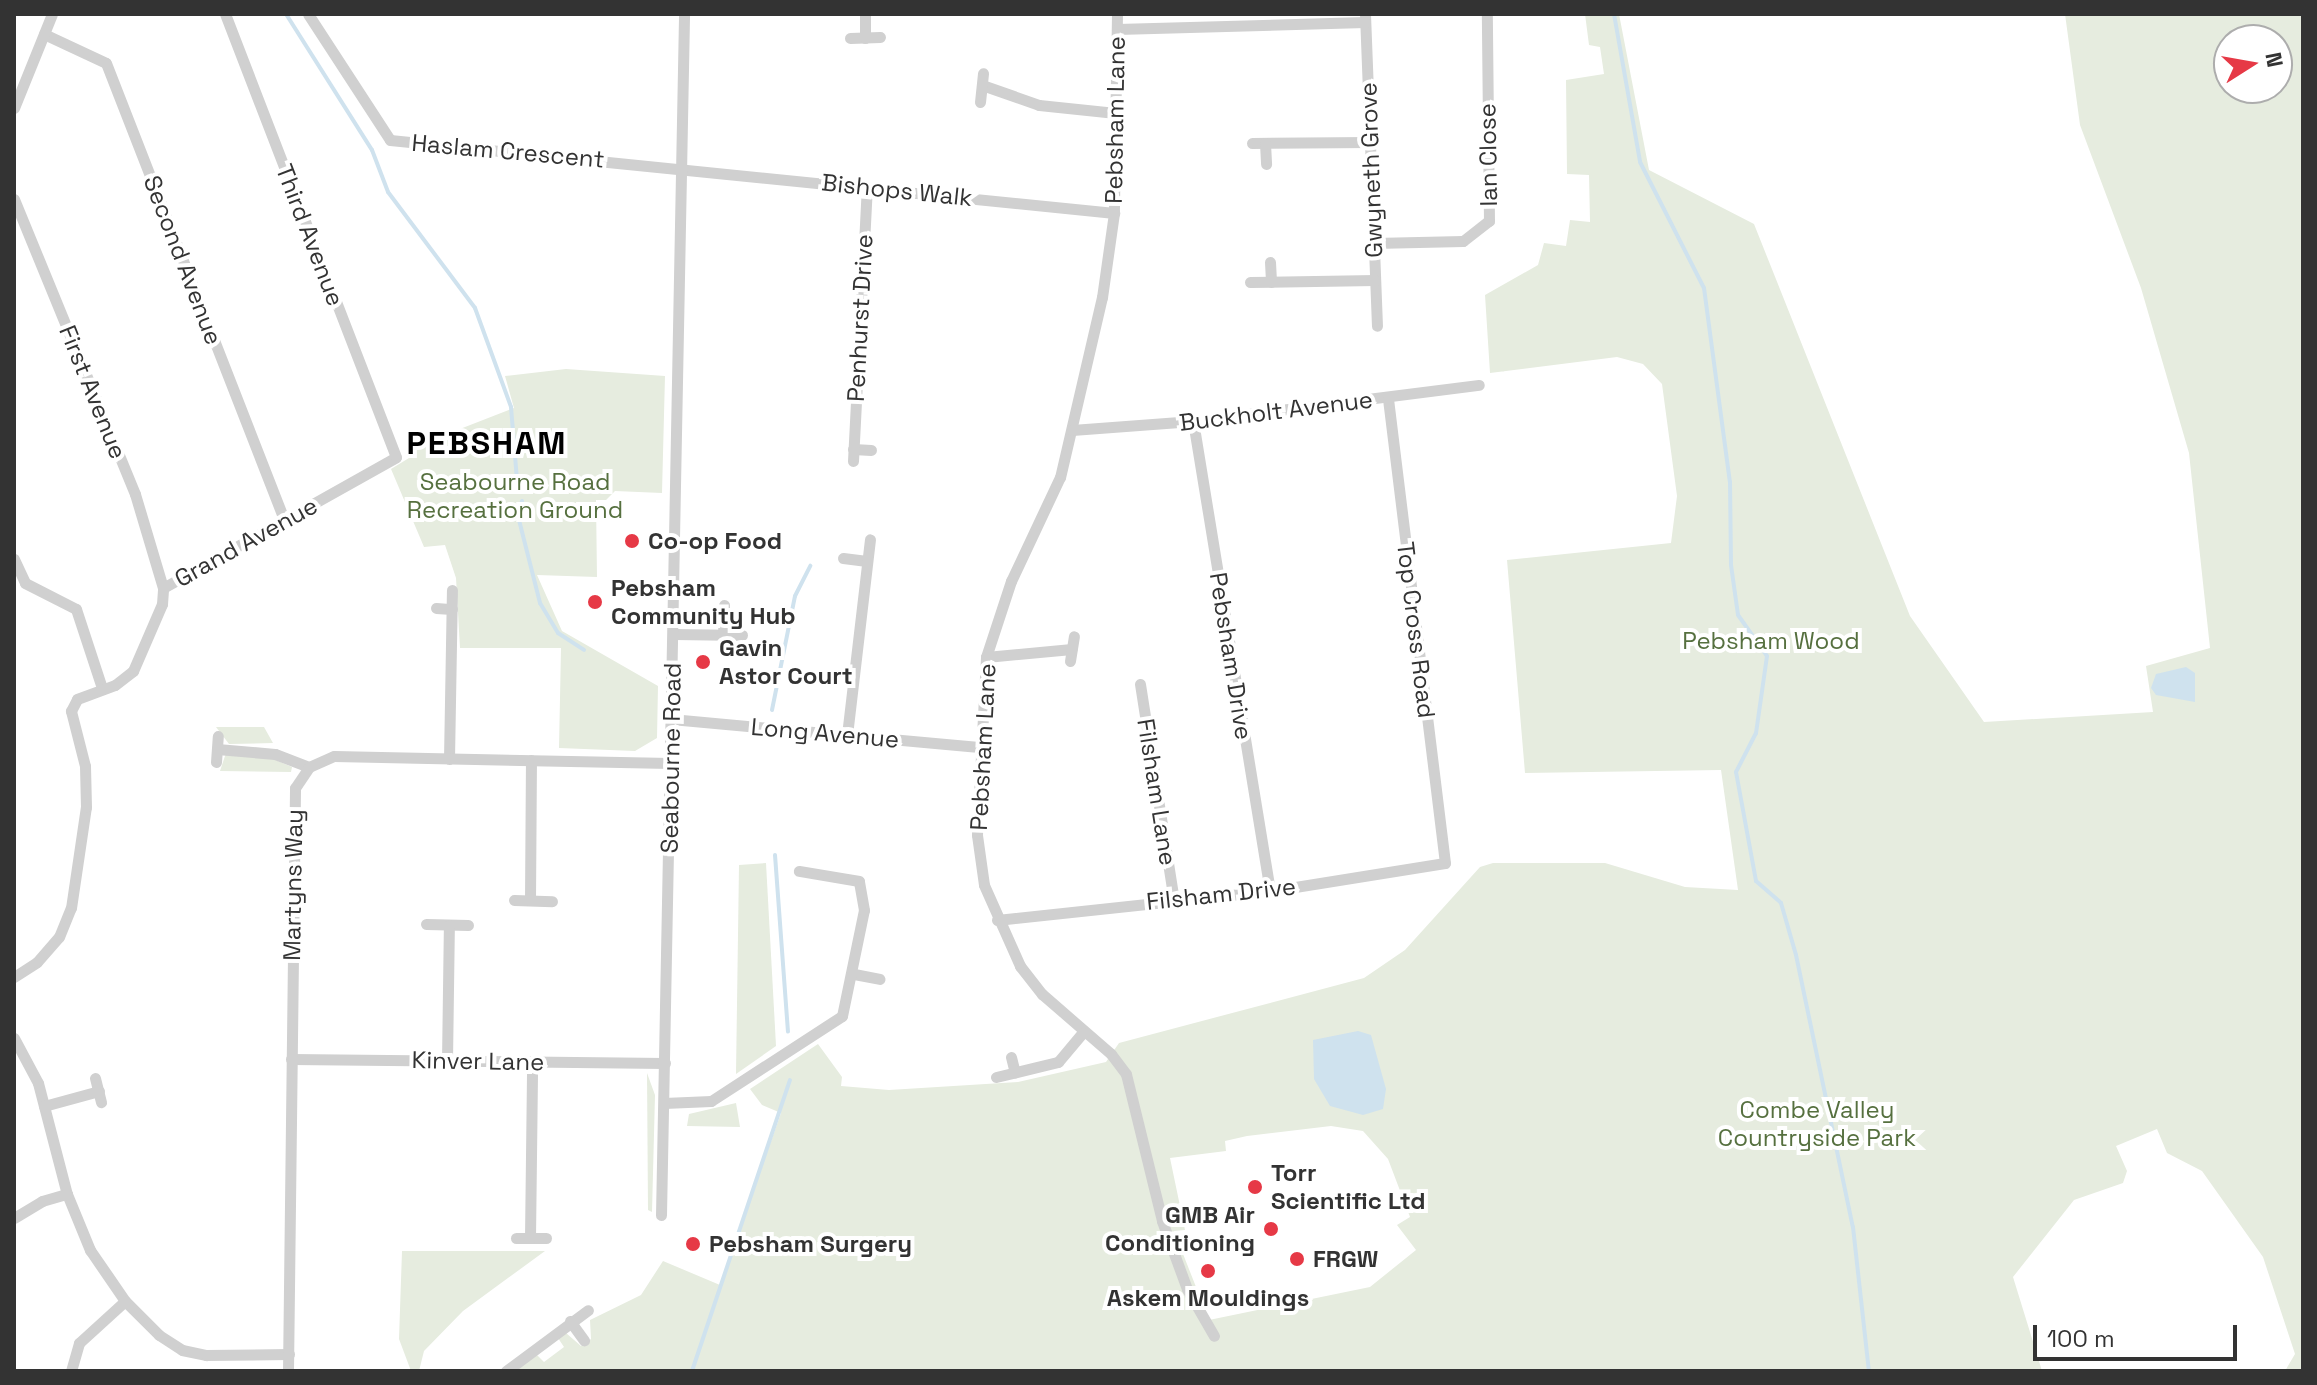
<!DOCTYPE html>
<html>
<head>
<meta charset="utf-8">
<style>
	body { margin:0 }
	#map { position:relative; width:2317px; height:1385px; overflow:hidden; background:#fff; font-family:"Space Grotesk",sans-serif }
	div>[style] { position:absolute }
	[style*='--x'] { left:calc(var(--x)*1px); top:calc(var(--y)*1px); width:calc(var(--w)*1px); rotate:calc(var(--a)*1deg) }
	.green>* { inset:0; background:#e6ecdf }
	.water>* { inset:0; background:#cfe2ee }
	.stream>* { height:4px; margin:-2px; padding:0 2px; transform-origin:2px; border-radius:2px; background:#cfe2ee }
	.street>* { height:11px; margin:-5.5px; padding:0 5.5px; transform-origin:5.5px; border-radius:5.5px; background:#d0d0d0 }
	.dots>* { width:22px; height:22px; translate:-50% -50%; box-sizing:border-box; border:4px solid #fff; border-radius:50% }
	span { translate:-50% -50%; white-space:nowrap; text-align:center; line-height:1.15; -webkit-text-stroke:8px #fff; paint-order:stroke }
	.street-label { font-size:24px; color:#333 }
	.park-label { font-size:24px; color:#56703f }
	.poi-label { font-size:24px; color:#333; font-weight:700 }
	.left { translate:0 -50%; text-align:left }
	.right { translate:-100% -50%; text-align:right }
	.district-label { font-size:32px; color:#000; font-weight:700; letter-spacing:2px }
	.frame { position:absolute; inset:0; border:16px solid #333; pointer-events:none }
	.north { position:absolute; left:2213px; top:24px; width:80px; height:80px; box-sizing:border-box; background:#fff; border:2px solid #adadad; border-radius:50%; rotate:79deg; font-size:22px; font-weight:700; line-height:32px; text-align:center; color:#333 }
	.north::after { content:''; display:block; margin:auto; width:28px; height:36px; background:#e63946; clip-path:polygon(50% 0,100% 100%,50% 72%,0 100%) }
	.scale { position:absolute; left:2033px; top:1325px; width:204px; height:36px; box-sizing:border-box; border:4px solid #333; border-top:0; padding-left:10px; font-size:24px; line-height:28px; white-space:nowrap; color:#333; -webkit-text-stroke:6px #fff; paint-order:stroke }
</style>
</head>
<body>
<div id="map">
	<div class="green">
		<i style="clip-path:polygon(evenodd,1585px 14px,1619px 14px,1649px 170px,1754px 224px,1910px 616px,1984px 722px,2153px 712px,2146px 666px,2210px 648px,2189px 453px,2141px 288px,2080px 125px,2065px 14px,2303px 14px,2303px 1371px,2285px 1371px,2295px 1354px,2263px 1257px,2202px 1171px,2167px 1153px,2157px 1129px,2116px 1146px,2127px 1171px,2123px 1183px,2074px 1200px,2013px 1277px,2042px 1371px,516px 1371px,536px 1354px,544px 1362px,564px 1347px,558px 1338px,566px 1333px,581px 1346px,591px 1339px,590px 1320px,641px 1295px,663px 1261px,720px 1285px,781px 1113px,762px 1105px,750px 1089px,818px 1044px,842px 1077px,841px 1086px,889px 1090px,1018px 1082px,1106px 1062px,1119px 1043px,1364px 978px,1405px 950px,1480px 867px,1493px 863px,1605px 863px,1685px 887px,1738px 890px,1721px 770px,1525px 773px,1507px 560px,1671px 543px,1677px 496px,1662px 384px,1643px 364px,1617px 357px,1490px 373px,1485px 295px,1538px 265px,1544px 243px,1566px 246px,1570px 220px,1590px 222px,1589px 175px,1567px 174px,1566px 80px,1604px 74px,1600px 47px,1589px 45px,1585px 14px,2229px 40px,2277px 40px,2277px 88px,2229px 88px,2229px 40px,1585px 14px,1331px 1126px,1363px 1131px,1388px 1159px,1410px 1217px,1397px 1225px,1416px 1250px,1370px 1287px,1209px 1320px,1174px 1231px,1185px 1230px,1170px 1158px,1226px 1151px,1225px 1141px,1247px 1136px,1331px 1126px)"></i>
		<i style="clip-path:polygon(566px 369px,665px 376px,662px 493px,615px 491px,606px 500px,596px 500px,597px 577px,537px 575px,562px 631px,658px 686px,657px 738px,635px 751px,559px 748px,561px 648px,460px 648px,456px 578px,445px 545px,424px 547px,391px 469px,409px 458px,406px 450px,514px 408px,505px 376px)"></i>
		<i style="clip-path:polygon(216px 727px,264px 727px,273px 743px,229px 744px)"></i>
		<i style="clip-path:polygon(226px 753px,273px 759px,292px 767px,291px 772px,220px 771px)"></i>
		<i style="clip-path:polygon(766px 863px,776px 1046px,736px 1074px,739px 865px)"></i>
		<i style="clip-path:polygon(647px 1073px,655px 1095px,652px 1212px,648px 1210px)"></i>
		<i style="clip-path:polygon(736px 1103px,740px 1127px,687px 1126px,689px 1114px)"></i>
		<i style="clip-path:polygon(402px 1251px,545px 1251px,463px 1311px,424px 1351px,419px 1371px,411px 1371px,399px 1339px)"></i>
	</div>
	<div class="water">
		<i style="clip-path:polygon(2186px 667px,2195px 673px,2195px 702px,2156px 695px,2151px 688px,2156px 674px)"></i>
		<i style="clip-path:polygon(1358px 1031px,1371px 1035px,1386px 1089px,1383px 1109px,1363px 1115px,1330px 1106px,1314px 1079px,1313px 1040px)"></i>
	</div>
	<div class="stream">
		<i style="--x:286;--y:14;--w:161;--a:57.7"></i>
		<i style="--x:372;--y:150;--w:45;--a:69.1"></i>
		<i style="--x:388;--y:192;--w:145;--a:53.1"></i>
		<i style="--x:475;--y:308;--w:105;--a:70"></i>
		<i style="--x:511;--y:407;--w:73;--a:85.3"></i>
		<i style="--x:1614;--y:14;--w:150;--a:80"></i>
		<i style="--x:1640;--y:162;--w:141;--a:63.1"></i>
		<i style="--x:1704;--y:288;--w:196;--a:82.4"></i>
		<i style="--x:1730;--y:482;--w:83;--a:89.3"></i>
		<i style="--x:1731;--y:565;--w:50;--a:82"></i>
		<i style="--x:1738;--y:615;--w:50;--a:54.7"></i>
		<i style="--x:1767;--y:656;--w:78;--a:98.1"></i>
		<i style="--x:1756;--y:733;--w:44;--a:117.1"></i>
		<i style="--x:1736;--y:772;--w:111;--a:79.6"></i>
		<i style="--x:1756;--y:881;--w:33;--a:41"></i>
		<i style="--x:1781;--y:903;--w:54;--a:73.9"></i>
		<i style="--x:1796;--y:955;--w:278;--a:78.2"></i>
		<i style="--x:1853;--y:1227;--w:145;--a:83.7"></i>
		<i style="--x:522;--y:501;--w:16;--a:105"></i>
		<i style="--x:518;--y:516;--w:90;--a:75.8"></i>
		<i style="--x:540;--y:603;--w:35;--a:59"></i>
		<i style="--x:558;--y:633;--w:31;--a:33"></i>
		<i style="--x:772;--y:710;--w:116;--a:-78.6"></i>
		<i style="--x:795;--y:596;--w:34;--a:-63"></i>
		<i style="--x:775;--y:855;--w:177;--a:85.8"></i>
		<i style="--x:692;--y:1371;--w:307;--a:-71.4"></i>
	</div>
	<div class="street">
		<i style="--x:308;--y:14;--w:150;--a:56.9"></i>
		<i style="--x:390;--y:140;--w:728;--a:5.76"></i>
		<i style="--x:1117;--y:14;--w:199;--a:90.9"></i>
		<i style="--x:1114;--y:213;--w:85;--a:98.1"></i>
		<i style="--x:1102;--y:297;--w:185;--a:103.1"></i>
		<i style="--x:1060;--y:477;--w:115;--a:115.2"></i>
		<i style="--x:1011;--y:581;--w:80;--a:108.2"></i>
		<i style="--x:986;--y:657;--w:178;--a:92.9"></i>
		<i style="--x:977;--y:835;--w:50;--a:82"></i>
		<i style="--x:984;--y:885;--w:89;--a:66"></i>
		<i style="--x:1020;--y:966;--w:36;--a:52"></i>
		<i style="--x:1042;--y:994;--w:91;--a:41"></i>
		<i style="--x:1111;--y:1054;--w:25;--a:53"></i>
		<i style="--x:1126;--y:1074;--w:151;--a:76.2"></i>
		<i style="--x:1162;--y:1221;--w:72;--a:69.8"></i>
		<i style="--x:1187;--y:1289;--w:54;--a:60.1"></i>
		<i style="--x:1365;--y:14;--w:312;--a:87.8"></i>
		<i style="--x:1117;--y:29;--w:248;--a:-1.6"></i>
		<i style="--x:44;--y:34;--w:68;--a:25.1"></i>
		<i style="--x:106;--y:63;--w:492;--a:68.7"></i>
		<i style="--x:850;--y:38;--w:30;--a:-2"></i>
		<i style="--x:865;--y:38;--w:24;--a:-90"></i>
		<i style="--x:982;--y:85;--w:60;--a:19.3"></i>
		<i style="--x:1039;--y:105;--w:77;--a:5.9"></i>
		<i style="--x:980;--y:102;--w:29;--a:-84"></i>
		<i style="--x:14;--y:108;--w:101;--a:-68"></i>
		<i style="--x:1252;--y:143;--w:118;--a:-0.5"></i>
		<i style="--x:1265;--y:143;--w:21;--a:87"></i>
		<i style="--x:14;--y:199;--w:319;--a:67.7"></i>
		<i style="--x:135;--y:494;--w:98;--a:73.4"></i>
		<i style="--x:1374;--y:243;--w:89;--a:-1.3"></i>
		<i style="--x:1463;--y:241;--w:33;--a:-38"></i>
		<i style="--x:1489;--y:221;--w:207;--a:-90.6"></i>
		<i style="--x:1270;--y:262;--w:20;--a:87"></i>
		<i style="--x:1250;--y:282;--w:125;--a:-0.9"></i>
		<i style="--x:1193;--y:421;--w:476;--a:80.7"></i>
		<i style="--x:1072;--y:430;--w:121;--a:-4.3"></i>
		<i style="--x:1193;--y:421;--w:288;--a:-7.2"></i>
		<i style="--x:853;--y:449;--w:18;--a:3"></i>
		<i style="--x:853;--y:461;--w:275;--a:-87.1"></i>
		<i style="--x:843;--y:558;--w:24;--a:7"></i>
		<i style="--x:14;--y:559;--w:26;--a:65"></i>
		<i style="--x:25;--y:583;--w:57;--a:27"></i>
		<i style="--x:76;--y:609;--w:83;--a:71.8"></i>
		<i style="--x:436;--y:608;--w:16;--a:4"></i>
		<i style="--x:674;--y:634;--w:68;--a:0.8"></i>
		<i style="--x:723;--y:635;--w:30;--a:-88"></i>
		<i style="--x:986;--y:657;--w:86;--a:-5.3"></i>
		<i style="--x:1070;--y:661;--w:25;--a:-81"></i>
		<i style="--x:1140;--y:684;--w:219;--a:81.1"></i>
		<i style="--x:671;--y:719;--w:309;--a:5.2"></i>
		<i style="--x:847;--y:735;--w:197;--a:-83.3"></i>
		<i style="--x:217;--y:749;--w:58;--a:4.9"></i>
		<i style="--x:275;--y:754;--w:36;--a:21"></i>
		<i style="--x:449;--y:759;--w:169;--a:-89"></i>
		<i style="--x:216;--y:762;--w:26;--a:-86"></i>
		<i style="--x:514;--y:900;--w:38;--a:2"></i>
		<i style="--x:530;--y:900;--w:140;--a:-89.6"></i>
		<i style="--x:997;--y:920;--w:275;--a:-6.1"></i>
		<i style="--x:1270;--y:891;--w:177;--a:-9.1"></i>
		<i style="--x:1445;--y:863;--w:468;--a:-97"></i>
		<i style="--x:426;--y:924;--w:42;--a:1.4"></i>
		<i style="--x:854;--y:974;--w:26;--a:11"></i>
		<i style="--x:14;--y:977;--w:27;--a:-33"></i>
		<i style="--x:37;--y:962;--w:33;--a:-49"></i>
		<i style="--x:59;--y:937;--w:31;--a:-68"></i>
		<i style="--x:71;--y:908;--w:102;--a:-81.6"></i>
		<i style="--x:86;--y:807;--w:41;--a:-91.4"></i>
		<i style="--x:85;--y:766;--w:57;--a:-104.3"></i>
		<i style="--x:71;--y:711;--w:13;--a:-63"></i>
		<i style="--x:77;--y:699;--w:40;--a:-20.2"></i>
		<i style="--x:115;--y:685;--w:23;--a:-38"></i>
		<i style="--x:133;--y:671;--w:73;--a:-66.6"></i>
		<i style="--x:162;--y:604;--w:16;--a:-86"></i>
		<i style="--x:163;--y:588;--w:267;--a:-29.3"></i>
		<i style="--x:396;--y:457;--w:475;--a:-111.1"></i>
		<i style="--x:14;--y:1038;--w:51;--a:61.9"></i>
		<i style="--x:38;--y:1083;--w:115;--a:75.4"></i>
		<i style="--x:67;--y:1194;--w:61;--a:67.7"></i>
		<i style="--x:90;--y:1250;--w:62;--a:55.5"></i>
		<i style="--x:125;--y:1301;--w:48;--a:45"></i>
		<i style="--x:159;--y:1335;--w:27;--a:33"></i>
		<i style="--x:182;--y:1350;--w:25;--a:12"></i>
		<i style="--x:206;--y:1355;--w:83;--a:-0.7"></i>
		<i style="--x:1011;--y:1057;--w:16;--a:76"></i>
		<i style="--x:291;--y:1059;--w:374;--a:0.6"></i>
		<i style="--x:447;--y:1061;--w:136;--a:-89.2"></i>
		<i style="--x:996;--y:1077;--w:64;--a:-13.6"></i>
		<i style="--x:1058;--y:1062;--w:38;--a:-50"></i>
		<i style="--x:95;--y:1078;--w:25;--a:76"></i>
		<i style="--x:664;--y:1103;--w:47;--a:-2.4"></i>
		<i style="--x:711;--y:1101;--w:156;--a:-33"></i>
		<i style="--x:842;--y:1016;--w:108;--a:-78.3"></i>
		<i style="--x:864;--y:910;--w:29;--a:-100"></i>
		<i style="--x:859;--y:881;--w:61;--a:-170.5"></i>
		<i style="--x:44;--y:1106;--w:57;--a:-15.3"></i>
		<i style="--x:661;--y:1215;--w:1201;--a:-88.9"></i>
		<i style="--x:14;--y:1218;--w:33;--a:-31"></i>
		<i style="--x:42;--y:1201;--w:26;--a:-16"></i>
		<i style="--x:516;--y:1238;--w:30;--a:0"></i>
		<i style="--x:530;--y:1238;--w:176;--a:-89.3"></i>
		<i style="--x:570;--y:1321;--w:24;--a:54"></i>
		<i style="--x:71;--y:1371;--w:29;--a:-74"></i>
		<i style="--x:79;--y:1343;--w:62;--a:-42.4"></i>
		<i style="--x:288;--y:1371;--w:583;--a:-89.31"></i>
		<i style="--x:295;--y:788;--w:25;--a:-56"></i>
		<i style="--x:309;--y:767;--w:27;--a:-24"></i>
		<i style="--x:334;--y:756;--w:336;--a:1.2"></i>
		<i style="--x:506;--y:1371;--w:102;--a:-36.6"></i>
	</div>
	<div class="dots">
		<i style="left:632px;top:541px;background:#e63946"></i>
		<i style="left:595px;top:602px;background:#e63946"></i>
		<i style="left:703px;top:662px;background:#e63946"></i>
		<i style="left:1255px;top:1187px;background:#e63946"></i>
		<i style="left:1271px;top:1229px;background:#e63946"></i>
		<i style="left:693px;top:1244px;background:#e63946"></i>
		<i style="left:1297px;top:1259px;background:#e63946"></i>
		<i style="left:1208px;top:1271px;background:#e63946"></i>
	</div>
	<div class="street-label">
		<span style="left:1115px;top:120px;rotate:-89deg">Pebsham Lane</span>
		<span style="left:508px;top:151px;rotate:5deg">Haslam Crescent</span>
		<span style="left:1488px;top:155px;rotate:-91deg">Ian Close</span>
		<span style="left:1371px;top:170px;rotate:-92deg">Gwyneth Grove</span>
		<span style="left:897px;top:190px;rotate:6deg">Bishops Walk</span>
		<span style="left:310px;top:235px;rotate:69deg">Third Avenue</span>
		<span style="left:183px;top:260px;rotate:69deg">Second Avenue</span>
		<span style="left:860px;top:318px;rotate:-87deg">Penhurst Drive</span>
		<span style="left:93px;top:392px;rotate:68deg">First Avenue</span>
		<span style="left:1276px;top:411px;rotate:-7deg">Buckholt Avenue</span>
		<span style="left:246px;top:542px;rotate:-29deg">Grand Avenue</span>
		<span style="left:1416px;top:630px;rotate:83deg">Top Cross Road</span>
		<span style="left:1231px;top:656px;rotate:81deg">Pebsham Drive</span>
		<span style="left:825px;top:733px;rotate:5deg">Long Avenue</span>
		<span style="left:983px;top:747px;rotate:-87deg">Pebsham Lane</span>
		<span style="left:671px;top:758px;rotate:-89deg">Seabourne Road</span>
		<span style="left:1157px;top:792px;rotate:81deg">Filsham Lane</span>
		<span style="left:293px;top:885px;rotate:-89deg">Martyns Way</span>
		<span style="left:1221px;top:894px;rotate:-6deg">Filsham Drive</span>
		<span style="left:478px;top:1061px;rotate:1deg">Kinver Lane</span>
	</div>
	<div class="park-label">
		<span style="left:515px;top:496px">Seabourne Road<br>Recreation Ground</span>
		<span style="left:1771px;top:641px">Pebsham Wood</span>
		<span style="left:1817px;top:1124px">Combe Valley<br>Countryside Park</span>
	</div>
	<div class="poi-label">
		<span class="left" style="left:648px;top:541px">Co-op Food</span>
		<span class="left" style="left:611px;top:602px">Pebsham<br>Community Hub</span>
		<span class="left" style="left:719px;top:662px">Gavin<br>Astor Court</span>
		<span class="left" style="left:1271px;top:1187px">Torr<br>Scientific Ltd</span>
		<span class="right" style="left:1255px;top:1229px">GMB Air<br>Conditioning</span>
		<span class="left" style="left:709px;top:1244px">Pebsham Surgery</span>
		<span class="left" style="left:1313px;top:1259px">FRGW</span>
		<span style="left:1208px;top:1298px">Askem Mouldings</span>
	</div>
	<div class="district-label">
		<span style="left:487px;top:443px">PEBSHAM</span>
	</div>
	<div class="frame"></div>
	<div class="north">N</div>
	<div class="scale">100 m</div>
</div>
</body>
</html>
